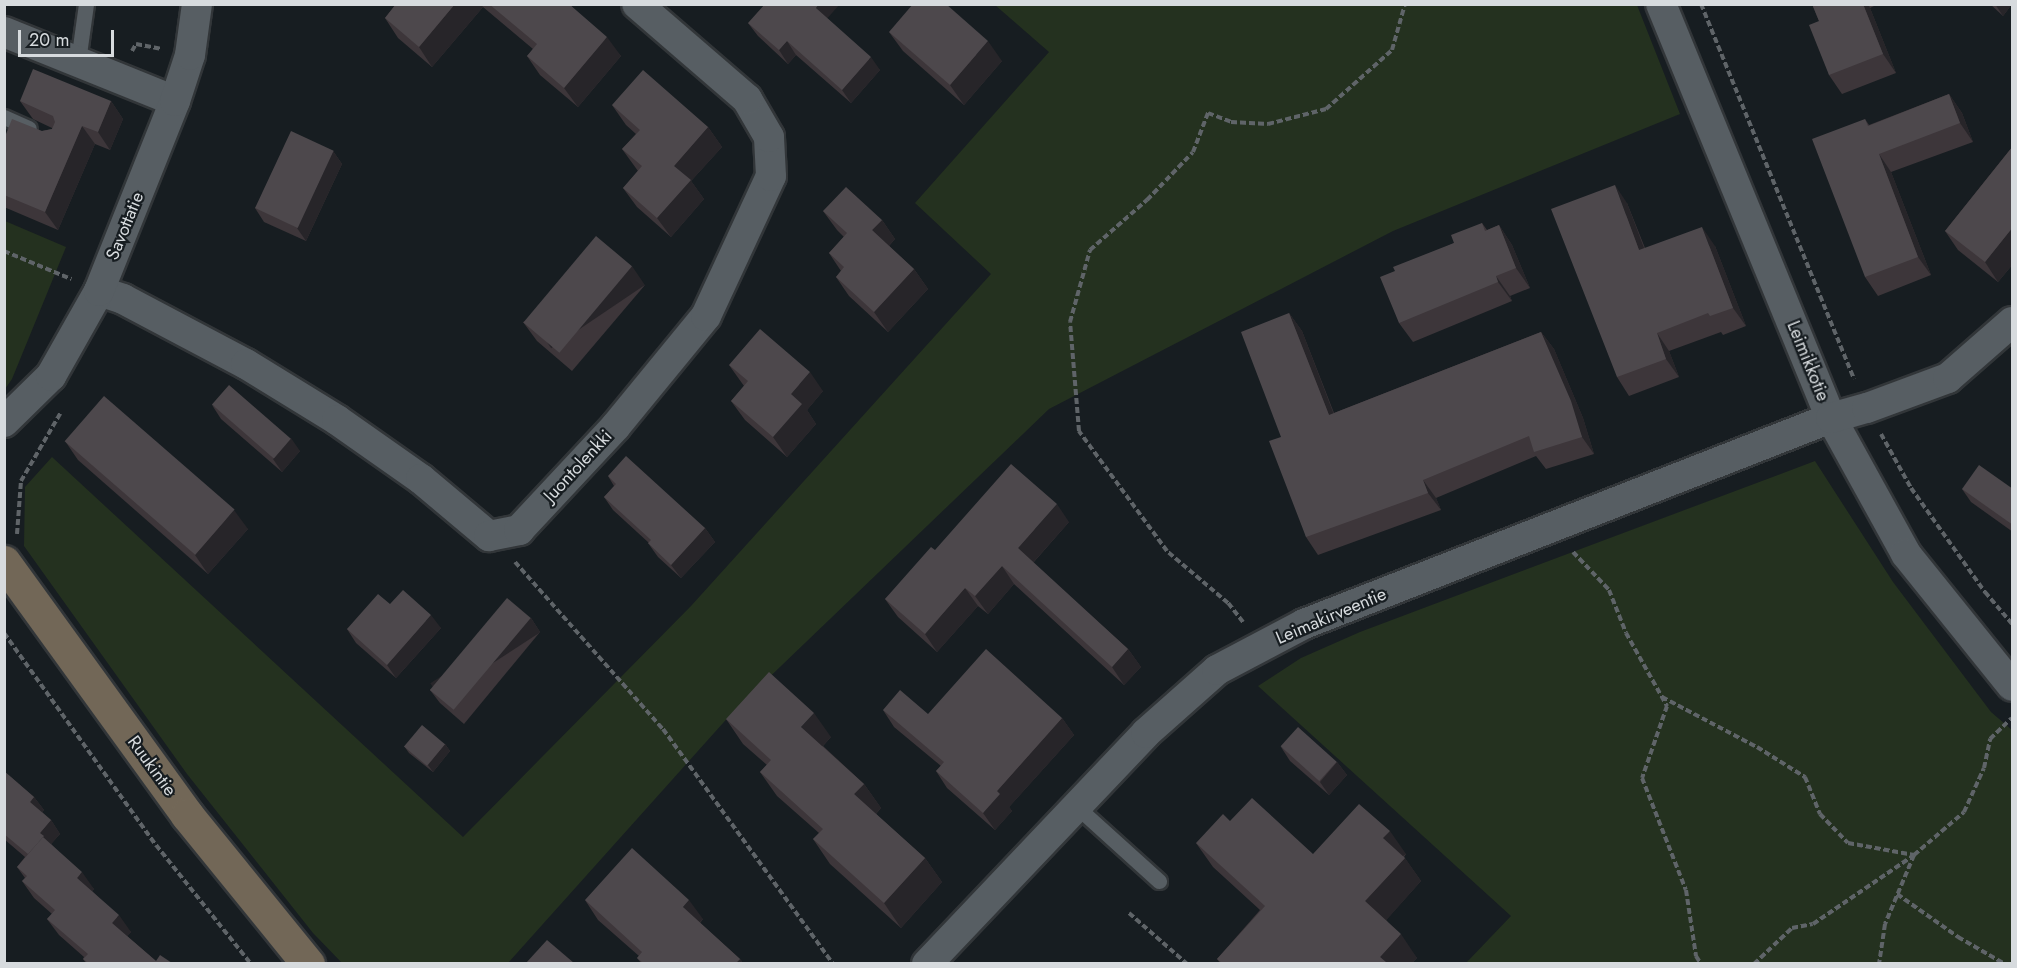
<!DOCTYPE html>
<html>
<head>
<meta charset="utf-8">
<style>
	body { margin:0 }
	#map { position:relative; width:2017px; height:968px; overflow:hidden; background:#171d21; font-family:Jost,sans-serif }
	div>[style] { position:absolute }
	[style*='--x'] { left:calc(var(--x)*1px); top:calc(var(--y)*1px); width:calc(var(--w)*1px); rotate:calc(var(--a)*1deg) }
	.green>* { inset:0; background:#24311f }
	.path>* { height:4px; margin-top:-2px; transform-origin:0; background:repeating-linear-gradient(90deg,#5f6468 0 6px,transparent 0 9px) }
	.roads { filter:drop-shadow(2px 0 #323639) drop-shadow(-2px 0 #323639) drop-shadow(0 2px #323639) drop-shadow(0 -2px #323639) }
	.lane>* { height:15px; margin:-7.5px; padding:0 7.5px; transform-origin:7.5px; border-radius:7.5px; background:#575e63 }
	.street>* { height:30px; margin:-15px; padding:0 15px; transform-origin:15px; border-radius:15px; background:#575e63 }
	.secondary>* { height:33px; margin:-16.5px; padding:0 16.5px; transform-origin:16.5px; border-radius:16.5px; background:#726757 }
	.wall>* { inset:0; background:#3d363a }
	.shaded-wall>* { inset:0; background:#272529; transform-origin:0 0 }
	.building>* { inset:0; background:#4d484c; transform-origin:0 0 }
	span { translate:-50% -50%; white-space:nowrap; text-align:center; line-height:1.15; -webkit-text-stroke:4.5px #171d21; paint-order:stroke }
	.street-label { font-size:18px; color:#d7dbde }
	.frame { position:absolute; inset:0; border:6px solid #d7dbde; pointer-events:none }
	.scale { position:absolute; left:18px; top:30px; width:96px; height:27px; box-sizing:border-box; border:3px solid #d7dbde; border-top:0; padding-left:8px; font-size:18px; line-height:21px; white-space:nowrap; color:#d7dbde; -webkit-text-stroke:4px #171d21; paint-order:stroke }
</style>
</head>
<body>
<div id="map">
	<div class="green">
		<i style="clip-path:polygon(995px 5px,1637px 5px,1680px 114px,1393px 231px,1049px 409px,732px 713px,508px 963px,342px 963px,313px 933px,187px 774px,24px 546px,25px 487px,52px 457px,463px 837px,691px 606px,991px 274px,915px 203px,1049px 52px)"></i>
		<i style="clip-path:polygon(5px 221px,66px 247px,12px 379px,5px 389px)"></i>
		<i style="clip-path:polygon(1815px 461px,1893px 582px,1991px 712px,2012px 730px,2012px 963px,1466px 963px,1511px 916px,1258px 686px,1301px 658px,1360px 632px)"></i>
	</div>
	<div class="path">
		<i style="--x:1701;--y:4;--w:405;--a:67.8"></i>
		<i style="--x:132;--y:51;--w:8;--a:-60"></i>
		<i style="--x:136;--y:44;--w:25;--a:11"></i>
		<i style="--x:4;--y:251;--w:73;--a:22.7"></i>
		<i style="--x:1881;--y:434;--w:62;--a:60.9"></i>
		<i style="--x:1911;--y:488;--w:128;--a:54.6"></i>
		<i style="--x:1985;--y:592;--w:42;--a:49.8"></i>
		<i style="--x:17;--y:534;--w:53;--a:-85.7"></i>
		<i style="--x:21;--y:481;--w:78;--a:-59.8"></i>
		<i style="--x:1573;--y:552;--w:52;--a:46.5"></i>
		<i style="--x:1609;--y:590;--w:46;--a:68.4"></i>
		<i style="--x:1626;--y:633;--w:84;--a:60.7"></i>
		<i style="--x:1667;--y:706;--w:76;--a:109.1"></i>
		<i style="--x:1642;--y:778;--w:120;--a:68.6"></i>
		<i style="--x:1686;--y:890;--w:67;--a:81.4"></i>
		<i style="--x:1696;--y:956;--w:9;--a:58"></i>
		<i style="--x:515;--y:562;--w:223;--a:48.5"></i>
		<i style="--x:663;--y:729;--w:290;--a:54.1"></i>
		<i style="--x:1243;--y:622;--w:24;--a:-128"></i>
		<i style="--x:1228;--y:603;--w:80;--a:-139.6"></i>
		<i style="--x:1167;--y:551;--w:149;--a:-126.3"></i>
		<i style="--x:1079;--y:431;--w:109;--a:-94.7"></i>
		<i style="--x:1070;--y:322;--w:75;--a:-74.5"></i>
		<i style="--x:1090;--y:250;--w:76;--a:-41.3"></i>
		<i style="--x:1147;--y:200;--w:66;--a:-46.2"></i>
		<i style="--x:1193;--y:152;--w:42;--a:-69"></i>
		<i style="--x:1208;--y:113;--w:25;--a:21"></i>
		<i style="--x:1231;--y:122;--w:37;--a:3"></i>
		<i style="--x:1268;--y:124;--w:60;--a:-14.5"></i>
		<i style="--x:1326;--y:109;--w:89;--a:-41.8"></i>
		<i style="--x:1392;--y:50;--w:48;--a:-74.2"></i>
		<i style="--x:4;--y:633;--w:261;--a:54.4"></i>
		<i style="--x:156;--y:845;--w:152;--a:51.4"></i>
		<i style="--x:1662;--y:697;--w:107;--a:27.8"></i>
		<i style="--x:1757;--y:747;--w:57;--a:32"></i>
		<i style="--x:1805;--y:777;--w:40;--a:68"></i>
		<i style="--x:1820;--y:814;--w:40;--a:46"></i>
		<i style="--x:1848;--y:843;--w:67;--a:10.3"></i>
		<i style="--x:1914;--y:855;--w:75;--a:112.8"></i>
		<i style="--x:1885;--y:924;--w:40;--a:98.5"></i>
		<i style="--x:1897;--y:894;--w:75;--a:35.2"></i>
		<i style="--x:1958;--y:937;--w:54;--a:29.9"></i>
		<i style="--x:1129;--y:913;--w:77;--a:41.3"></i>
		<i style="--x:1754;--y:964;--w:52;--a:-43.5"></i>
		<i style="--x:1792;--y:928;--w:21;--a:-11"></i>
		<i style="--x:1813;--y:924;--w:122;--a:-34.3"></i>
		<i style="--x:1914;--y:855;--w:66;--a:-40.7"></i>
		<i style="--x:1964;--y:812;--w:48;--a:-65.6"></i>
		<i style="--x:1984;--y:768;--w:30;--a:-78"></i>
		<i style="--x:1990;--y:739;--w:30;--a:-44"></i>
	</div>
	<div class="roads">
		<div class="lane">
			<i style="--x:78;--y:61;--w:58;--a:-82"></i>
			<i style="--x:4;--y:117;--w:27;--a:24"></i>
			<i style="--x:1076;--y:806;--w:112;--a:42.1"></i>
		</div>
		<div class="street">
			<i style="--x:1661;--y:4;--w:448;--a:67.7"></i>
			<i style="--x:1831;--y:418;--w:155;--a:61.1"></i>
			<i style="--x:1906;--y:554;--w:169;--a:51.2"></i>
			<i style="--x:4;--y:32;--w:184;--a:22"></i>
			<i style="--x:99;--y:291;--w:25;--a:18"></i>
			<i style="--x:123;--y:299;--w:139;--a:27.9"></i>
			<i style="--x:246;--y:364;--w:107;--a:31.6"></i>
			<i style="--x:337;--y:420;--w:103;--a:35.1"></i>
			<i style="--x:421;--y:479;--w:89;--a:40"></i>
			<i style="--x:489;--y:536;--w:31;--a:-11"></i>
			<i style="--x:519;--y:530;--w:142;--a:-47"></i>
			<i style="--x:616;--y:426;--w:142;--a:-50.7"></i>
			<i style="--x:706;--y:316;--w:154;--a:-65.1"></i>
			<i style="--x:771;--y:176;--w:39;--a:-93"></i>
			<i style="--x:769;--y:137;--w:44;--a:-120.1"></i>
			<i style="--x:747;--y:99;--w:145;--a:-139.2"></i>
			<i style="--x:4;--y:422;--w:66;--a:-44.4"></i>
			<i style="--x:51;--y:376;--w:98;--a:-60.5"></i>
			<i style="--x:99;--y:291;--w:205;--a:-68.2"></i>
			<i style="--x:175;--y:101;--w:48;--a:-71.9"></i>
			<i style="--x:190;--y:55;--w:51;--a:-82.2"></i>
			<i style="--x:927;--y:964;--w:318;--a:-46.5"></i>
			<i style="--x:1146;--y:733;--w:95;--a:-41.6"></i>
			<i style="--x:1217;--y:670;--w:98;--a:-27.9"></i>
			<i style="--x:1304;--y:624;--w:566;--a:-21.35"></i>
			<i style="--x:1831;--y:418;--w:37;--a:-16"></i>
			<i style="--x:1867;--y:408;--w:86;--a:-20.3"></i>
			<i style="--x:1948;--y:378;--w:85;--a:-41.2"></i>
		</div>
		<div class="secondary">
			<i style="--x:4;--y:562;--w:312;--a:54.1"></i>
			<i style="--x:187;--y:815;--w:192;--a:50.9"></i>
		</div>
	</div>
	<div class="wall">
		<i style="clip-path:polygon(396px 4px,569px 4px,621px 56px,578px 107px,540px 75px,527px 56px,533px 49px,483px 7px,432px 67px,398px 38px,385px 18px)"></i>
		<i style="clip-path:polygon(1812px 4px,1878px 4px,1870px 8px,1896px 73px,1842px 94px,1829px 75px,1819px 21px)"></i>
		<i style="clip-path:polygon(1990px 4px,2012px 4px,2003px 16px)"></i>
		<i style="clip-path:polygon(828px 19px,880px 70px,851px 103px,796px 55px,788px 64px,758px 36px,748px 23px)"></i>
		<i style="clip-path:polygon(889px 32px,1002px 61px,964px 105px,903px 51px)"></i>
		<i style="clip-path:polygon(1949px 94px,1962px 113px,1973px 142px,1891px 172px,1931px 275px,1878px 296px,1865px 277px,1865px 119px,1869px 125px)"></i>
		<i style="clip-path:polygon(20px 101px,111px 101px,123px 119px,110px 150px,95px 144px,58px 230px,4px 207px,4px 133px,6px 134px,42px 131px,52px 129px,52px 128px,33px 119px)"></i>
		<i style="clip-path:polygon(612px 105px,708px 127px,722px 147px,691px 181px,704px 199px,671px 237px,637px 207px,623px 188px,638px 171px,622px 149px,636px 134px,626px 125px)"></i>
		<i style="clip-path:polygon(2013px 146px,2013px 264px,1998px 282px,1958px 250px,1945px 231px)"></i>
		<i style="clip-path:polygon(333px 151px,342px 164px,306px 241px,264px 222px,255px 208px)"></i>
		<i style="clip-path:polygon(1627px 203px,1645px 248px,1715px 246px,1746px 326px,1723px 335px,1721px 332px,1669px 351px,1679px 377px,1629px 396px,1617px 377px)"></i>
		<i style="clip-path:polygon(823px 211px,882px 220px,895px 239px,889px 246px,914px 269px,928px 289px,888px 332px,849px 296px,836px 277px,841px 271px,829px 253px,844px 237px,837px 230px)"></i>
		<i style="clip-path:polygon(1482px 223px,1487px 230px,1499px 225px,1512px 245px,1530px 288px,1510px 296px,1512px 301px,1413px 342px,1399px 323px,1395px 271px,1454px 243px)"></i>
		<i style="clip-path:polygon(645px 285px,572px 371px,537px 341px,523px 322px)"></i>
		<i style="clip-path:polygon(1289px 313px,1302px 331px,1334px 413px,1541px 332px,1554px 349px,1583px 418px,1594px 454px,1546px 469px,1536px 456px,1436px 498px,1441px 510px,1318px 555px,1306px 537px,1281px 437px)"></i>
		<i style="clip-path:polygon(729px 365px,823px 391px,807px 410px,816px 424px,787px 457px,745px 420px,731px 401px,744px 386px)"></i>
		<i style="clip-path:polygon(212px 405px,300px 451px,282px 472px,221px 419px)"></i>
		<i style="clip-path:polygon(65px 441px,248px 529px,208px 574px,78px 460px)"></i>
		<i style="clip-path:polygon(608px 476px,705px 528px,715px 542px,681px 578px,658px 557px,648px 543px,649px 543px,613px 510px,604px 497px,614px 486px)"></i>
		<i style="clip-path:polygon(1962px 489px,2013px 489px,2013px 532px,1971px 502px)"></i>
		<i style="clip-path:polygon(1069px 522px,1033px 563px,1128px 649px,1141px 667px,1124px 685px,1014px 584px,988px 614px,978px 606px,937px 652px,898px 617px,885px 599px,935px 550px)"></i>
		<i style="clip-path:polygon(390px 604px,441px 628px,396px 678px,356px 643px,347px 629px)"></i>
		<i style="clip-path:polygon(531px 618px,540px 632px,464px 724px,440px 703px,430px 690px)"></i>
		<i style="clip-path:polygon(883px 710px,928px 714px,1062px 718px,1074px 735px,1009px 807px,1012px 811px,995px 830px,947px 788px,936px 771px,941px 766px,894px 727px)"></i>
		<i style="clip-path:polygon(726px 719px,831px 737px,823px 746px,864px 784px,881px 808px,876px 814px,925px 858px,942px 882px,901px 928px,830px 864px,813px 839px,819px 833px,777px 796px,760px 772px,767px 765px,743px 744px)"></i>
		<i style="clip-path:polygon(445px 744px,450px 751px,433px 772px,409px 753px,404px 746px)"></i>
		<i style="clip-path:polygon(1281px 747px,1337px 762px,1347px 775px,1329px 795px,1290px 761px)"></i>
		<i style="clip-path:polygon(4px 771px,34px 797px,44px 810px,42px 812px,51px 820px,60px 834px,51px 844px,94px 889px,92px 891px,131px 932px,127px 936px,156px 961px,172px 963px,86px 963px,83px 959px,84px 957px,59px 935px,47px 919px,52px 914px,34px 898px,22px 881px,25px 878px,17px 867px,25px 857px,4px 839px)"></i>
		<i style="clip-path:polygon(1196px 843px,1313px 854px,1406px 854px,1404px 857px,1421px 881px,1386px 920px,1417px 958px,1412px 963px,1220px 963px,1217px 959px,1260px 910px,1213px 867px)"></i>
		<i style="clip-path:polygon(585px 900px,703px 919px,700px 923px,740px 959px,743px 963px,641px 963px,637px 958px,639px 956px,598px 920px)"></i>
	</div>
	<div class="shaded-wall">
		<i style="clip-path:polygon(455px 4px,481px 4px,483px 7px,432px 67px,419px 47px)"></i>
		<i style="clip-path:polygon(819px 4px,840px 4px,825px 21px,816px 8px)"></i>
		<i style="clip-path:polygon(1863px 4px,1868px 4px,1870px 8px,1896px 73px,1883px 54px)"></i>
		<i style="clip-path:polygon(1995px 4px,2012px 4px,2003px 16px)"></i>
		<i style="clip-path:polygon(607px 37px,621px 56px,578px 107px,564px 88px)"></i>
		<i style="clip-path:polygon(787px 41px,796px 55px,788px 64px,779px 50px)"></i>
		<i style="clip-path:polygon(988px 41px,1002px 61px,964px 105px,950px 85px)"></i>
		<i style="clip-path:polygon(871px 57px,880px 70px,851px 103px,842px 90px)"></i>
		<i style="clip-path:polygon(1949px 94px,1962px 113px,1973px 142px,1960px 123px)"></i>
		<i style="clip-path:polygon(111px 101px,123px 119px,110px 150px,98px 132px)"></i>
		<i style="clip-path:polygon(82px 126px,95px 144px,58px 230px,45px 212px)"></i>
		<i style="clip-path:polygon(708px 127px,722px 147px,691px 181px,704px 199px,671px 237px,657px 218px,674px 166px)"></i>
		<i style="clip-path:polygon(333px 151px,342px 164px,306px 241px,297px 228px)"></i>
		<i style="clip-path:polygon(1879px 154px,1891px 172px,1931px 275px,1918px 257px)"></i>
		<i style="clip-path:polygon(1615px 185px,1627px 203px,1652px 269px,1639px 250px)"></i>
		<i style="clip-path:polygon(882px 220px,895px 239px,885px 250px,872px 230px)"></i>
		<i style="clip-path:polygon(1499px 225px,1512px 245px,1530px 288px,1516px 268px)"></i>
		<i style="clip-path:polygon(1702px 227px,1715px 246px,1746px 326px,1733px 308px)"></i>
		<i style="clip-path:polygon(2013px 227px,2013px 264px,1998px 282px,1985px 262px)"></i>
		<i style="left:632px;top:266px;width:23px;height:113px;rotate:56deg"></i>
		<i style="clip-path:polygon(914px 269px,928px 289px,888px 332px,874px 312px)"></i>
		<i style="clip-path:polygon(1496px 276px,1510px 296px,1512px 301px,1498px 282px)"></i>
		<i style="clip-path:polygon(1289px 313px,1302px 331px,1341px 433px,1329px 415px)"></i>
		<i style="clip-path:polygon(1541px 332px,1554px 349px,1583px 418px,1594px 454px,1582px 437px)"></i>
		<i style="clip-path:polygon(1657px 333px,1669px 351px,1679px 377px,1666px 359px)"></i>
		<i style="clip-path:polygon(810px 372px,823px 391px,807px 410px,816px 424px,787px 457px,773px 437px,791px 394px)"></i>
		<i style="clip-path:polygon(291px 438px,300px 451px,282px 472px,273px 459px)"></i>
		<i style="clip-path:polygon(1423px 480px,1436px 498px,1441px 510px,1428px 493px)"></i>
		<i style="clip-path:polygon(1057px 504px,1069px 522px,1030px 566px,1018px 548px)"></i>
		<i style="clip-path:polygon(234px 510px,248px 529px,208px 574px,195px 555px)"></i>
		<i style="clip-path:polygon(705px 528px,715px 542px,681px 578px,671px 565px)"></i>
		<i style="clip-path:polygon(1002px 566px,1014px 584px,988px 614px,975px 596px)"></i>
		<i style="clip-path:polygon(965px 588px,978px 606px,937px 652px,925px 634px)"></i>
		<i style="clip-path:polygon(431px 615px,441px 628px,396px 678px,387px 665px)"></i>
		<i style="left:531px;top:618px;width:17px;height:120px;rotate:57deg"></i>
		<i style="clip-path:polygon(1128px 649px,1141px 667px,1124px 685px,1112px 667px)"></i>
		<i style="clip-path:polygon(814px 713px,831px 737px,818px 751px,801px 727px)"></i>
		<i style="clip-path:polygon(1062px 718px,1074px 735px,1009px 807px,1012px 811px,995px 830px,983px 813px,997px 791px)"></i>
		<i style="clip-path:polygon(445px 744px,450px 751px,433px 772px,428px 765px)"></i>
		<i style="clip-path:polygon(1337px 762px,1347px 775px,1329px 795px,1320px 782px)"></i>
		<i style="clip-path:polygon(864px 784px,881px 808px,871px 819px,854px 794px)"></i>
		<i style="clip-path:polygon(34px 797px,44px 810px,39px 815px,30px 802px)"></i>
		<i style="clip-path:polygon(51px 820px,60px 834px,50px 845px,38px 868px,40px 833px)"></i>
		<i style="left:1390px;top:831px;width:28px;height:10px;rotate:55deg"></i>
		<i style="clip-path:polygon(925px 858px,942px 882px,901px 928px,884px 903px)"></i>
		<i style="clip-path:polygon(1405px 858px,1421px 881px,1382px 925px,1365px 901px)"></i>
		<i style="clip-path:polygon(82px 872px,94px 889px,89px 894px,77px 878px)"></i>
		<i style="clip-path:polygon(689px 900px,703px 919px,696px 926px,683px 907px)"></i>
		<i style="clip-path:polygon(119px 915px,131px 932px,124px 940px,112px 923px)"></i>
		<i style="clip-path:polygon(1401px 934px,1417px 958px,1412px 963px,1385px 963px,1380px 957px)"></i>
		<i style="clip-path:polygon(740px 959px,743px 963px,736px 963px)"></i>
	</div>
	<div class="building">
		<i style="clip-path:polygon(396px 4px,455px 4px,419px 47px,385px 18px)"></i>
		<i style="clip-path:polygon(489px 4px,569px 4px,607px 37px,564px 88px,527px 56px,537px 44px)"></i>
		<i style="clip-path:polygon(765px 4px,819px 4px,816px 8px,871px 57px,842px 90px,787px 41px,779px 50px,748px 23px)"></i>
		<i style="clip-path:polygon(913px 4px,946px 4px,988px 41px,950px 85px,889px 32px)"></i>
		<i style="clip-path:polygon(1812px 4px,1863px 4px,1883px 54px,1829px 75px,1809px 25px,1819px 21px)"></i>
		<i style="clip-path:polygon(33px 69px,111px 101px,98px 132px,82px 126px,45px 212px,4px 195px,4px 133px,6px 134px,12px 119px,42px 131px,52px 129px,55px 122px,53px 116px,20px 101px)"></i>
		<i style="clip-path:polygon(643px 70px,708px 127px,674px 166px,691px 180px,657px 218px,623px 188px,642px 166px,622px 149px,640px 130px,612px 105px)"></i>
		<i style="clip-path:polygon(1949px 94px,1960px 123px,1879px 154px,1918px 257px,1865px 277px,1812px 139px,1865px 119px,1868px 126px)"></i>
		<i style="left:291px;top:131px;width:47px;height:85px;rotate:25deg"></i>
		<i style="clip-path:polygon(2013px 146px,2013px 227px,1985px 262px,1945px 231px)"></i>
		<i style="clip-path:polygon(1615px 185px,1639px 250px,1702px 227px,1733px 308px,1710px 316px,1708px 313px,1657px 333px,1666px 359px,1617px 377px,1551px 209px)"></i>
		<i style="clip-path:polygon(846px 187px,882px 220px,872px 230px,914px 269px,874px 312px,836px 277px,844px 267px,829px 253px,847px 233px,823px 211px)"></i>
		<i style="clip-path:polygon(1482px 223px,1485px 231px,1499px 225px,1516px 268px,1496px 276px,1498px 282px,1399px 323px,1380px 277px,1395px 271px,1393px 267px,1454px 243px,1451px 235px)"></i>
		<i style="left:596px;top:236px;width:47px;height:113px;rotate:40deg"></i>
		<i style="clip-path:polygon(1289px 313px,1329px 415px,1541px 332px,1571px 401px,1582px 437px,1534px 452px,1529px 436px,1423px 480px,1428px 493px,1306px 537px,1269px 441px,1281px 437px,1241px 332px)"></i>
		<i style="clip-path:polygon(760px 329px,810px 372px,791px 394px,802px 404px,773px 437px,731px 401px,748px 381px,729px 365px)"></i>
		<i style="left:229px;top:385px;width:82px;height:26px;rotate:41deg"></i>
		<i style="left:104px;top:396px;width:173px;height:60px;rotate:41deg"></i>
		<i style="clip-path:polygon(626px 456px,705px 528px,671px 565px,648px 543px,651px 540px,604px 497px,616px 484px,608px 476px)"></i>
		<i style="clip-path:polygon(1011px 464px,1057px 504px,1018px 548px,1128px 649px,1112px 667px,1002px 566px,975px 596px,965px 588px,925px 634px,885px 599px,931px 547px,935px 550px)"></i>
		<i style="clip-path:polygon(1979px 465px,2013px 489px,2013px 525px,1962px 489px)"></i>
		<i style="clip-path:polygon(403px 590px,431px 615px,387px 665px,347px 629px,378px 594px,390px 604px)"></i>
		<i style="left:507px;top:598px;width:31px;height:120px;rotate:40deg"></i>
		<i style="clip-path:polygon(986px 649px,1062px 718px,997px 791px,1000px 794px,983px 813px,936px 771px,944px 762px,883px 710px,900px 690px,928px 714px)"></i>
		<i style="clip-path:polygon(769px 672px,814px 713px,801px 727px,864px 784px,854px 794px,925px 858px,884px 903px,813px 839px,823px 829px,760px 772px,771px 760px,726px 719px)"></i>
		<i style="left:422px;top:725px;width:30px;height:28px;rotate:40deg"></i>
		<i style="left:1298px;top:727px;width:52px;height:26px;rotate:42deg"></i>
		<i style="clip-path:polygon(4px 771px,34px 797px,30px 802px,51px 820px,40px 833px,44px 836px,28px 854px,4px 834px)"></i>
		<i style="clip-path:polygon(1252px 798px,1313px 854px,1359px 804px,1390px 831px,1383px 838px,1405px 858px,1365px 901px,1401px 934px,1380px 957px,1386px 962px,1385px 963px,1328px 963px,1326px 962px,1325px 963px,1222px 963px,1217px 959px,1265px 906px,1196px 843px,1223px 814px,1230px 821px)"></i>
		<i style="clip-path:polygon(43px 837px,82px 872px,77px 878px,119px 915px,112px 923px,156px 961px,160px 955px,172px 963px,88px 963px,83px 959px,88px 954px,47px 919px,55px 910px,22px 881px,27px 876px,17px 867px)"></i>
		<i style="clip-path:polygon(632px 848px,689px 900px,683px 907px,740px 959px,736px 963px,643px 963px,637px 958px,642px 952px,585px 900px)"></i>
		<i style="clip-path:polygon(547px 940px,574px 963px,526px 963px)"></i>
	</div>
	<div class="street-label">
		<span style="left:125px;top:226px;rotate:-68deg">Savottatie</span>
		<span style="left:1808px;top:361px;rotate:68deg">Leimikkotie</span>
		<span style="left:578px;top:466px;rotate:-47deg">Juontolenkki</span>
		<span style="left:1331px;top:616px;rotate:-23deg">Leimakirveentie</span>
		<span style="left:152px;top:766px;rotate:54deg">Ruukintie</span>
	</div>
	<div class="frame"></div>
	<div class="scale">20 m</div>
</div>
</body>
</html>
